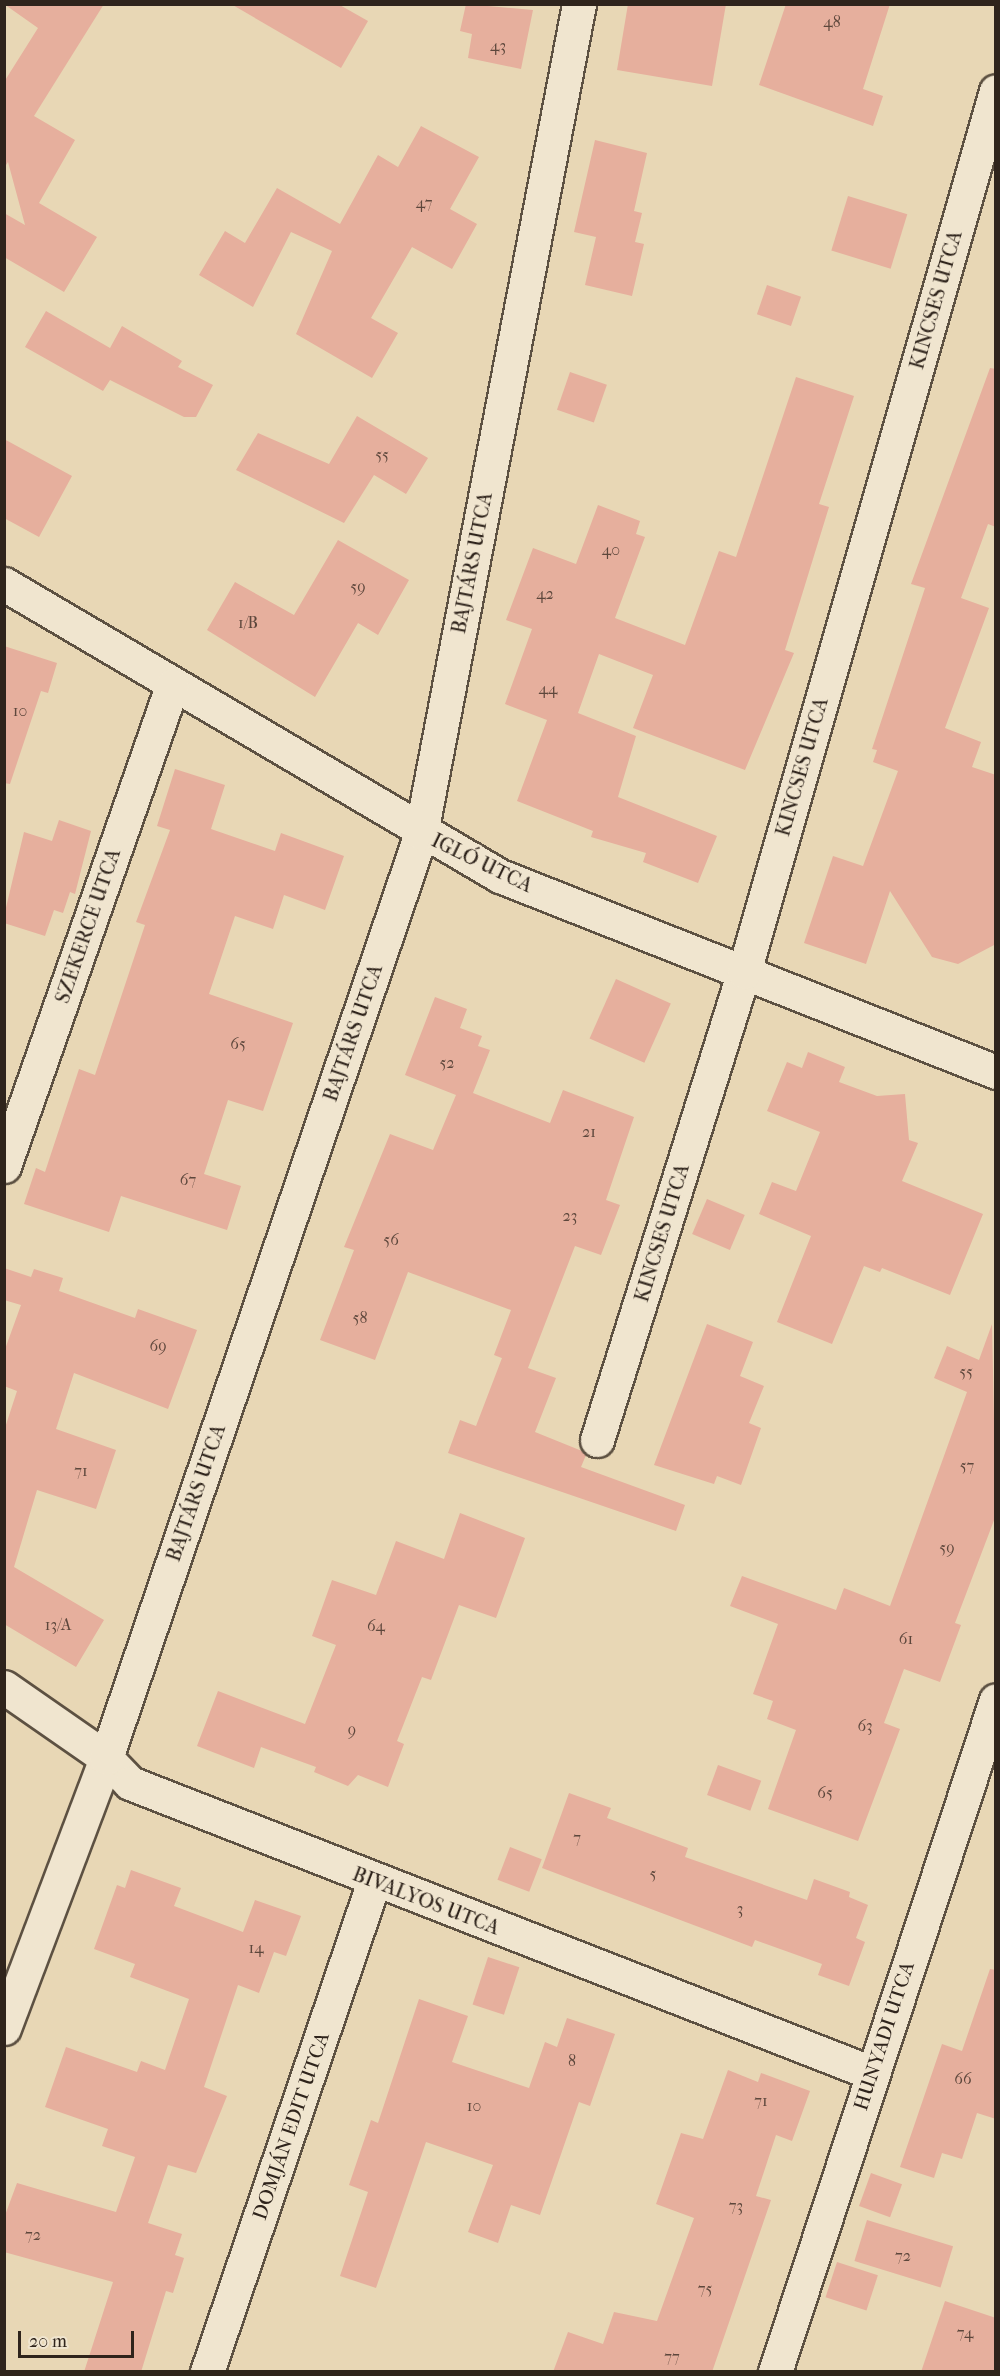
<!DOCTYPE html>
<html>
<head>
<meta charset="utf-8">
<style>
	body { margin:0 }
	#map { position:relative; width:1000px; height:2376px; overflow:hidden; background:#e8d7b5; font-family:"IM FELL French Canon",serif }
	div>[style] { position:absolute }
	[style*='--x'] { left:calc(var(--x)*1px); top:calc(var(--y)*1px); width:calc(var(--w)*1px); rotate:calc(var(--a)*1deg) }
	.building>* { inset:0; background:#e6af9d; transform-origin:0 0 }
	.roads { filter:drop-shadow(2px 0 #5d5142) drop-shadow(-2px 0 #5d5142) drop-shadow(0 2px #5d5142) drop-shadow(0 -2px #5d5142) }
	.minor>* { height:33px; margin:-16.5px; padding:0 16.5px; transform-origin:16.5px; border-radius:16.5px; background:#f0e5cf }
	span { translate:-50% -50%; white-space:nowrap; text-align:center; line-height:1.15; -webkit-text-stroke:5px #f0e5cf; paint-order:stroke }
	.number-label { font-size:16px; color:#5d473c }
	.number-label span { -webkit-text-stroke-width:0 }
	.street-label { font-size:20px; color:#2f241c }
	.frame { position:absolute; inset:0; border:6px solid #2f241c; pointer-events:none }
	.scale { position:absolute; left:18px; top:2331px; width:116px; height:27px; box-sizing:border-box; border:3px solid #2f241c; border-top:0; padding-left:8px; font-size:18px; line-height:21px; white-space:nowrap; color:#2f241c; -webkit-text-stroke:4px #f0e5cf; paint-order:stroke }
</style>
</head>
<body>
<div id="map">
	<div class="building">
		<i style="clip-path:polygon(4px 4px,104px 4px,34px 116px,75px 140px,39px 203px,97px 237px,64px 292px,4px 257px,4px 213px,25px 225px,8px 162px,4px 168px,4px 82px,38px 28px)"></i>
		<i style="clip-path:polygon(231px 4px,338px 4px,368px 21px,341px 68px)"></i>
		<i style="clip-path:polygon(466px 4px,533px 10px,521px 69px,468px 58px,472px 34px,460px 31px)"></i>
		<i style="clip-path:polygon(628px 4px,726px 4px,712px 86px,617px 70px)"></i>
		<i style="clip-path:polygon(786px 4px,890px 4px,863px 89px,883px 96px,873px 126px,759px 85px)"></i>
		<i style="clip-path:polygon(421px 126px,479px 157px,450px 209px,477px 224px,452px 269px,412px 247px,371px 318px,398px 333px,372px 378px,296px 334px,332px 251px,291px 232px,253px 307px,199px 275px,225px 231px,245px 243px,277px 188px,340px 224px,378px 155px,398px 167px)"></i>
		<i style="clip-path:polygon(595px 140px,647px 153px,634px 211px,642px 213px,635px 242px,644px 244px,632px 296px,585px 285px,596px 237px,574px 232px)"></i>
		<i style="left:848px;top:196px;width:62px;height:57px;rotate:17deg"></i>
		<i style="left:767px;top:285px;width:36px;height:31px;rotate:19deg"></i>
		<i style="clip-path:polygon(46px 311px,110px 348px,122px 326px,182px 361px,178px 367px,213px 385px,196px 417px,184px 417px,110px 380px,103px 391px,25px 347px)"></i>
		<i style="clip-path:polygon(990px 368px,996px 369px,996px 527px,988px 524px,961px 598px,989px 608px,945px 728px,981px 742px,972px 767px,996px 775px,996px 944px,958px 964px,932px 957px,890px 891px,866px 964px,804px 943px,833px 856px,863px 866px,898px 771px,873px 762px,877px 750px,872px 749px,925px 588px,911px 584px)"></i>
		<i style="left:570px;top:372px;width:39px;height:40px;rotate:19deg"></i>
		<i style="clip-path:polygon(796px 377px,854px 396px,819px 504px,829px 507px,785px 650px,794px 653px,745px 770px,633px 728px,653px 675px,599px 654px,578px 713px,636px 736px,618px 797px,717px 836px,698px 883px,643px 862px,646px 853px,591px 837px,593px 831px,517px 801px,547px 720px,505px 704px,532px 629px,506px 620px,533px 548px,576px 564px,598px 505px,640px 521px,636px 534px,645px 537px,615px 618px,685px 645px,719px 551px,736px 557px)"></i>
		<i style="clip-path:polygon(357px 416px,428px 458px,406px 494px,374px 475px,344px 523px,236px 470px,258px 433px,329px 464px)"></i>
		<i style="clip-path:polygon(4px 439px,72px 476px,39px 537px,4px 518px)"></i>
		<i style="clip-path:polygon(338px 540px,409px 580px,378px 635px,358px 623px,315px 697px,207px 630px,235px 582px,294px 615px)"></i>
		<i style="clip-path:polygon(4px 646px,57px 663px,48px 693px,41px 691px,10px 784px,4px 783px)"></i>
		<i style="clip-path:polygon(175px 769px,225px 785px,211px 829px,275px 851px,281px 833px,344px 856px,325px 910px,284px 895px,273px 929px,235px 916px,209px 994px,293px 1023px,263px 1111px,228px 1100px,204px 1174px,241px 1186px,227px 1230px,121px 1196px,109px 1232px,24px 1204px,36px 1168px,45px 1172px,79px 1069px,95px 1075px,145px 925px,136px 922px,170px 830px,157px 826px)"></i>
		<i style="clip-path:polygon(59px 820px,91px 831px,75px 894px,70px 892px,63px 913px,54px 910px,45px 936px,4px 923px,4px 916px,24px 832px,52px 841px)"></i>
		<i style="left:616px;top:979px;width:60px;height:65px;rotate:24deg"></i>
		<i style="clip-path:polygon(435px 997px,467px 1009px,460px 1028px,482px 1036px,478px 1046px,490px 1050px,473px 1093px,550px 1123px,563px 1090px,634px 1117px,606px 1200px,620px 1205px,601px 1255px,575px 1246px,528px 1368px,556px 1378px,535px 1432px,582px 1451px,586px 1455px,581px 1467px,685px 1505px,676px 1531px,448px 1453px,460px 1420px,476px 1426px,502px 1358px,512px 1362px,494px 1355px,511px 1310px,408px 1272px,375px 1360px,320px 1340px,354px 1250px,344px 1247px,390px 1134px,433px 1150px,456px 1095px,405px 1075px)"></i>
		<i style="clip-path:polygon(808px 1052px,845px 1067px,839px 1082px,877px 1096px,905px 1094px,909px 1140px,918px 1143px,902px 1181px,983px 1214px,950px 1295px,882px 1268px,880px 1272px,864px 1266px,832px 1344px,777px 1322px,811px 1236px,759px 1214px,772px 1182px,796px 1191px,820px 1132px,767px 1111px,787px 1062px,802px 1068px)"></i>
		<i style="left:707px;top:1199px;width:41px;height:38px;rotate:23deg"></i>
		<i style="clip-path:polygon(4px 1268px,31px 1277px,34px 1269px,63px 1278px,59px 1291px,135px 1318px,138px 1309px,197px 1330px,168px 1409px,74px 1373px,56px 1429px,116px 1450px,96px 1509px,37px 1490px,14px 1567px,104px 1620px,76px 1667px,4px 1624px,4px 1431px,17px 1391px,4px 1386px,4px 1352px,21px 1305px,4px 1300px)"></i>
		<i style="clip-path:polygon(707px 1324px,753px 1342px,740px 1376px,764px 1386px,749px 1423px,761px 1428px,741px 1485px,717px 1476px,714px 1484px,654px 1465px)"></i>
		<i style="clip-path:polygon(992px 1324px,996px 1515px,955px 1623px,961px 1625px,940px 1682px,904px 1669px,884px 1723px,900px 1729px,858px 1841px,768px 1809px,796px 1730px,767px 1719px,773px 1701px,753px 1694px,778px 1624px,730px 1606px,742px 1576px,836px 1610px,844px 1588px,890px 1606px,967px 1392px,934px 1378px,947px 1346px,979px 1360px)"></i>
		<i style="clip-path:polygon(460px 1513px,525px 1538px,496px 1618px,459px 1605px,431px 1680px,422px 1677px,397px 1741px,404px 1744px,388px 1787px,358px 1775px,348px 1786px,314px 1772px,316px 1767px,261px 1747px,254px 1768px,197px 1746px,218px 1691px,305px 1724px,336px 1645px,312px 1636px,332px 1580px,376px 1595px,396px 1541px,444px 1559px)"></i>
		<i style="left:718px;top:1765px;width:46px;height:32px;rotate:20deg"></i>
		<i style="clip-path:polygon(569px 1793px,611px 1808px,607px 1818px,688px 1848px,685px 1857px,807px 1900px,814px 1879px,850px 1892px,849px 1897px,868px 1905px,856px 1938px,865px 1942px,849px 1986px,818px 1975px,822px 1964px,755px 1940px,752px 1947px,542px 1868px)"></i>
		<i style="left:510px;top:1847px;width:34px;height:35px;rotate:21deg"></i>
		<i style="clip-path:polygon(131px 1870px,181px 1888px,174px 1906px,243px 1932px,255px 1900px,301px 1916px,286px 1956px,274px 1952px,259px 1993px,238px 1985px,204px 2087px,227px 2096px,196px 2173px,168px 2165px,148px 2223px,182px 2234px,175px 2255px,184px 2258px,173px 2293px,166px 2291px,141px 2372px,84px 2372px,113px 2282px,4px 2252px,4px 2218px,17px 2183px,116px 2212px,135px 2157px,102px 2146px,108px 2129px,45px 2107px,66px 2047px,137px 2072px,141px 2061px,165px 2070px,189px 1999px,130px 1977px,135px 1964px,94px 1949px,117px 1885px,125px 1888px)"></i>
		<i style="left:488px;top:1957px;width:33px;height:50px;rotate:18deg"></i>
		<i style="clip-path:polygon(990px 1969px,996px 1970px,996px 2119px,977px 2113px,962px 2159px,942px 2153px,934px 2178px,900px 2167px,942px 2044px,962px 2051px)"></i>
		<i style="clip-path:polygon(419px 1999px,468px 2016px,452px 2062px,529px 2088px,545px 2042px,557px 2047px,567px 2018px,615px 2034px,590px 2106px,579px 2102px,540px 2215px,511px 2205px,498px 2243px,468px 2232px,493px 2165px,426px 2142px,376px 2288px,340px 2276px,368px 2192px,349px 2185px,371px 2120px,378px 2123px)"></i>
		<i style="clip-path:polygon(728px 2070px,758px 2082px,761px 2073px,810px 2091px,792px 2141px,776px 2135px,756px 2196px,771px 2200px,712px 2372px,553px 2372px,568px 2332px,603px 2344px,614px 2312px,657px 2321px,694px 2218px,656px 2204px,681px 2133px,703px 2139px)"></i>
		<i style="left:871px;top:2173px;width:33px;height:35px;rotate:20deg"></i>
		<i style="left:867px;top:2220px;width:90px;height:43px;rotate:17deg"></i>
		<i style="left:837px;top:2262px;width:43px;height:37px;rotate:18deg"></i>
		<i style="clip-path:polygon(945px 2301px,996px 2318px,996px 2372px,921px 2372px)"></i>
	</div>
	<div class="roads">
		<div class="minor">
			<i style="--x:4;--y:584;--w:576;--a:30.49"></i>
			<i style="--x:500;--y:876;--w:533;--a:21.56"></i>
			<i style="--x:4;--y:1166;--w:509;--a:-70.71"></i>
			<i style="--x:597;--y:1440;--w:491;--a:-72.6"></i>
			<i style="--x:744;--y:972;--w:916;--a:-74.04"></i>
			<i style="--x:4;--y:1687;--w:124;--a:34.8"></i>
			<i style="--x:106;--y:1758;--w:35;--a:46"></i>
			<i style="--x:130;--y:1783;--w:797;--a:21.35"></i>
			<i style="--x:4;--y:2028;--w:289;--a:-69.3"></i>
			<i style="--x:106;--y:1758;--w:977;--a:-71.19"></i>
			<i style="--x:421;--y:833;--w:844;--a:-79.21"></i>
			<i style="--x:207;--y:2372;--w:519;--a:-71.22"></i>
			<i style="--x:775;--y:2372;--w:707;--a:-71.8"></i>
		</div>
	</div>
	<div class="number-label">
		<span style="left:832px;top:22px">48</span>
		<span style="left:498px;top:46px">43</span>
		<span style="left:424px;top:203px">47</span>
		<span style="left:382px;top:455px">55</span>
		<span style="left:611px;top:550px">40</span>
		<span style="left:358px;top:587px">59</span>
		<span style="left:545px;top:594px">42</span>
		<span style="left:248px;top:623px">1/B</span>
		<span style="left:548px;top:689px">44</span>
		<span style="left:20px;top:711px">10</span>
		<span style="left:238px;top:1044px">65</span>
		<span style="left:447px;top:1063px">52</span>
		<span style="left:589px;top:1132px">21</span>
		<span style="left:188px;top:1180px">67</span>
		<span style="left:570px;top:1216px">23</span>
		<span style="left:391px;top:1240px">56</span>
		<span style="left:360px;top:1318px">58</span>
		<span style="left:158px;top:1346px">69</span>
		<span style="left:966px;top:1372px">55</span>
		<span style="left:967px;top:1466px">57</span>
		<span style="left:81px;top:1471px">71</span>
		<span style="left:947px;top:1548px">59</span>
		<span style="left:58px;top:1625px">13/A</span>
		<span style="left:376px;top:1626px">64</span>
		<span style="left:906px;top:1639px">61</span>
		<span style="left:865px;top:1726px">63</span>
		<span style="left:352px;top:1730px">9</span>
		<span style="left:825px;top:1793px">65</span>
		<span style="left:577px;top:1838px">7</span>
		<span style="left:653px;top:1874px">5</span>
		<span style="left:740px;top:1909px">3</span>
		<span style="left:256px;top:1948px">14</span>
		<span style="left:572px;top:2061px">8</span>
		<span style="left:963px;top:2079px">66</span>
		<span style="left:761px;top:2101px">71</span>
		<span style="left:474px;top:2106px">10</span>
		<span style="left:736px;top:2206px">73</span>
		<span style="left:33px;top:2235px">72</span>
		<span style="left:903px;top:2256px">72</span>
		<span style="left:705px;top:2289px">75</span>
		<span style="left:965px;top:2333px">74</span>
		<span style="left:672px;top:2357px">77</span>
	</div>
	<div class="street-label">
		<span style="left:936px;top:300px;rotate:-74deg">KINCSES UTCA</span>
		<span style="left:472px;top:563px;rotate:-79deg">BAJTÁRS UTCA</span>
		<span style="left:802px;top:767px;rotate:-74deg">KINCSES UTCA</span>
		<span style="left:482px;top:863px;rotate:26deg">IGLÓ UTCA</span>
		<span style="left:88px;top:926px;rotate:-71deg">SZEKERCE UTCA</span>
		<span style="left:353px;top:1033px;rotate:-71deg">BAJTÁRS UTCA</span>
		<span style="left:662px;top:1233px;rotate:-73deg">KINCSES UTCA</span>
		<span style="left:196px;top:1493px;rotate:-71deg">BAJTÁRS UTCA</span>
		<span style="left:426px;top:1901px;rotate:21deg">BIVALYOS UTCA</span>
		<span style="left:884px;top:2036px;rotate:-72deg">HUNYADI UTCA</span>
		<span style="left:291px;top:2126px;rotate:-71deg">DOMJÁN EDIT UTCA</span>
	</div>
	<div class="frame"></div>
	<div class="scale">20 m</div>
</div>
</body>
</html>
